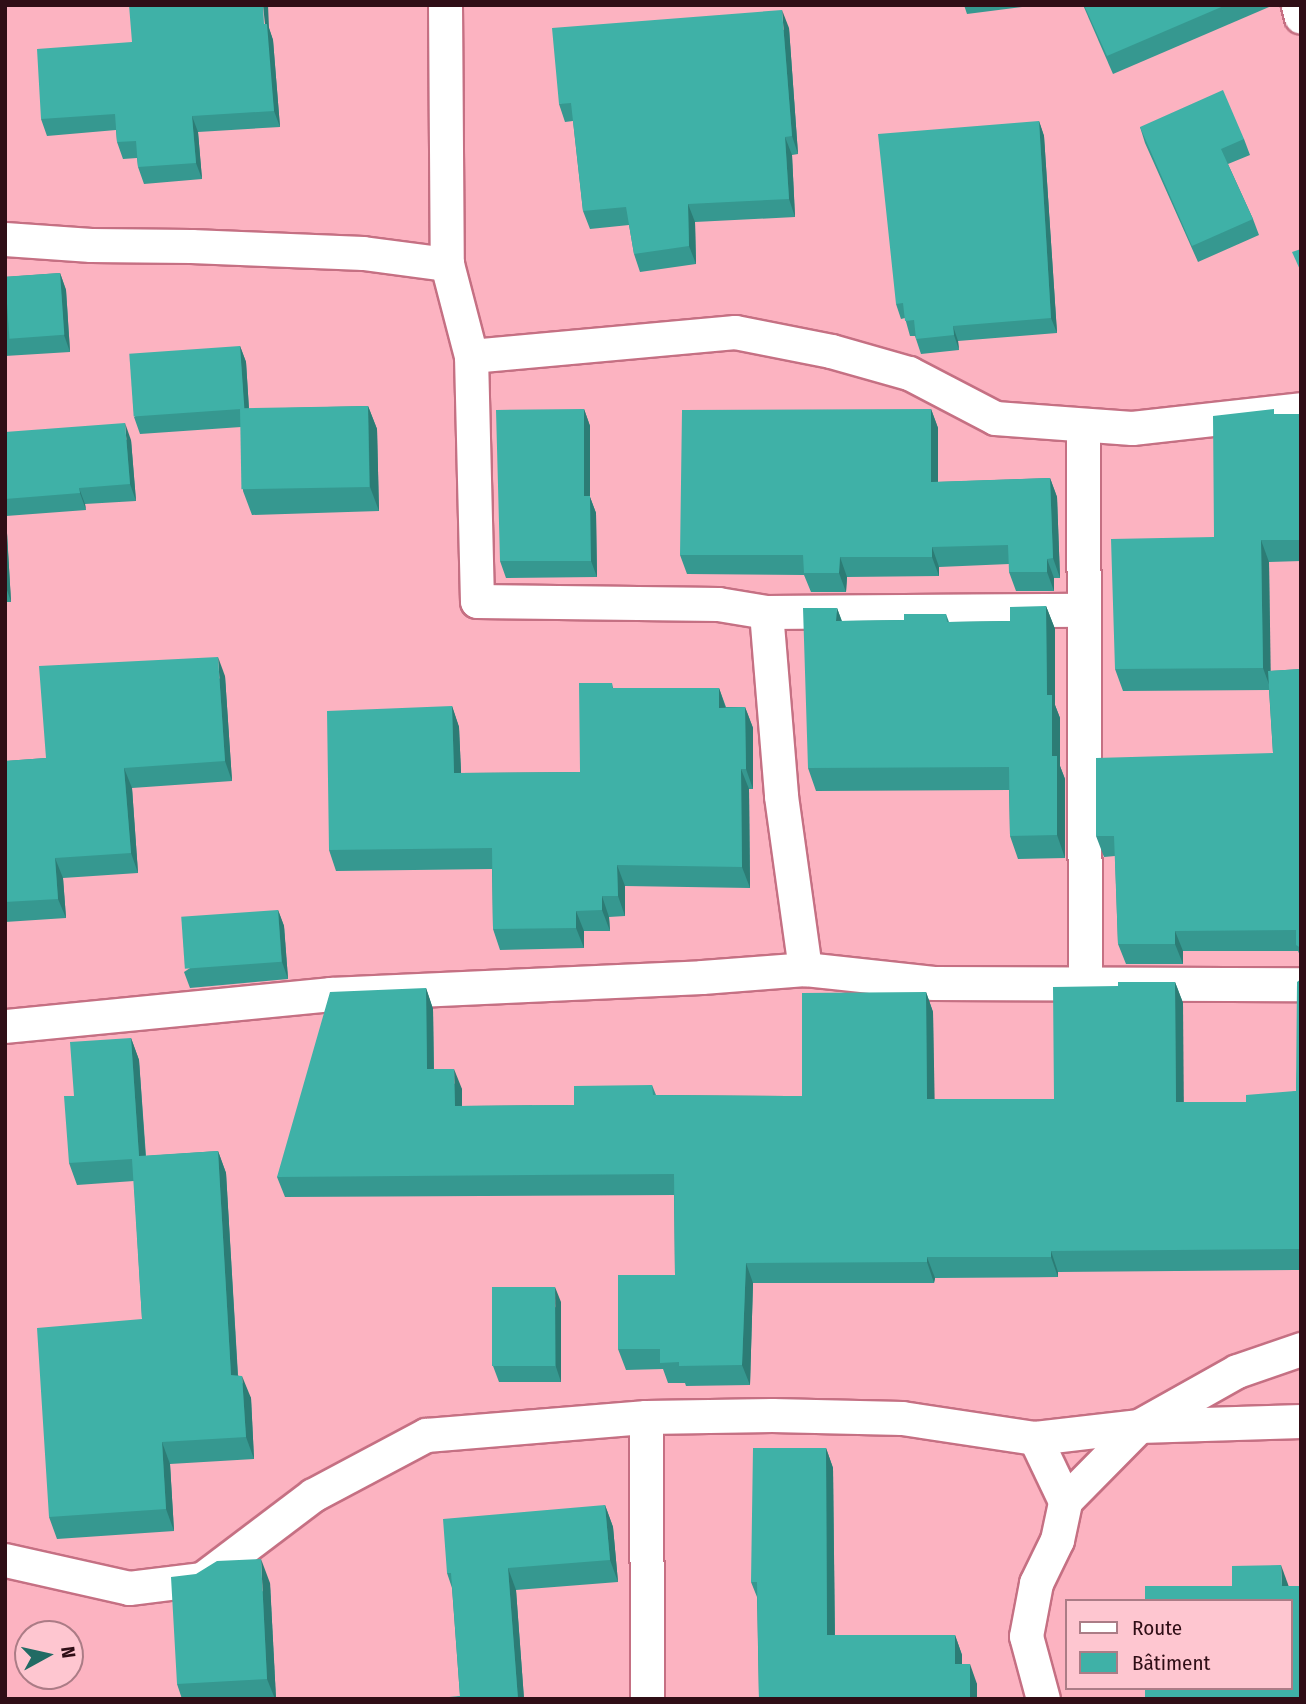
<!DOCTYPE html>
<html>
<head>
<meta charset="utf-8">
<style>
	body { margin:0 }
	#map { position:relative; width:1306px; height:1704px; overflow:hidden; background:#fcb3c1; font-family:"Fira Sans Condensed",sans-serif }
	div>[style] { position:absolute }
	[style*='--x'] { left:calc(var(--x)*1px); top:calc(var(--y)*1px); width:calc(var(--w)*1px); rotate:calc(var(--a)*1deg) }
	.roads { filter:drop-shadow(2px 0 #c57083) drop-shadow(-2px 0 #c57083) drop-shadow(0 2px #c57083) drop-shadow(0 -2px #c57083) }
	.street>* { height:33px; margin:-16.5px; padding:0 16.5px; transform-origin:16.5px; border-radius:16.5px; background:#fff }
	.wall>* { inset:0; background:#369890 }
	.shaded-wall>* { inset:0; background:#2c7c75 }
	.building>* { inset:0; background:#3fb1a7; transform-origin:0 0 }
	span { translate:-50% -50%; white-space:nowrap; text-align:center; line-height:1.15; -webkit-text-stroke:6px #fec6d0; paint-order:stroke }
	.frame { position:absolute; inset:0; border:7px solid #2f0e16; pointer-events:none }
	.legend { position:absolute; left:1065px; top:1599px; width:228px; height:91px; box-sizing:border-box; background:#fec6d0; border:2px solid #ab7c86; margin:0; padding:9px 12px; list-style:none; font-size:21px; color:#2f0e16 }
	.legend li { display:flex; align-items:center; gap:14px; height:35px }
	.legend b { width:35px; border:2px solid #ab7c86 }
	.north { position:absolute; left:14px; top:1620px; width:70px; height:70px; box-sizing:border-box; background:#fec6d0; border:2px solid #ab7c86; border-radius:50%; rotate:82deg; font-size:19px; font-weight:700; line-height:28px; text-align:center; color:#2f0e16 }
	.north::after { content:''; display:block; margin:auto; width:24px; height:32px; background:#216b64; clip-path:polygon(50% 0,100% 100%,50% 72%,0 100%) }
</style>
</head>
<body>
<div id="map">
	<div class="roads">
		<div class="street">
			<i style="--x:445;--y:5;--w:259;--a:89.6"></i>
			<i style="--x:447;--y:264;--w:95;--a:75.4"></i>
			<i style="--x:471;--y:356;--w:245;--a:88.6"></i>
			<i style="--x:477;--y:601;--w:241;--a:0.7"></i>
			<i style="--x:718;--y:604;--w:49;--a:9.5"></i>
			<i style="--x:766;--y:612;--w:318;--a:-0.4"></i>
			<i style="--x:1298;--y:5;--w:12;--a:76"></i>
			<i style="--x:5;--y:239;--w:86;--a:4"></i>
			<i style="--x:91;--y:245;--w:100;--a:0.6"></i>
			<i style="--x:191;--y:246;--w:172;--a:2.3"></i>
			<i style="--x:363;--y:253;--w:85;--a:7.5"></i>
			<i style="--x:471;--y:356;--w:265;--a:-5.2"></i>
			<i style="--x:735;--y:332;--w:98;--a:11.2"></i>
			<i style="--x:831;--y:351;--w:81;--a:15.8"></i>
			<i style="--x:909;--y:373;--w:97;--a:27.6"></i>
			<i style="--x:995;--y:418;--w:137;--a:4.2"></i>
			<i style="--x:1132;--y:428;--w:170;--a:-6.4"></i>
			<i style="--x:1083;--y:425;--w:559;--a:89.8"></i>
			<i style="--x:766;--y:612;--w:185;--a:85.3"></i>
			<i style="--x:781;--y:796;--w:175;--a:82.1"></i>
			<i style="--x:5;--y:1026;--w:327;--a:-5.6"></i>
			<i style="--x:330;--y:994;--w:372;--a:-2.6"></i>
			<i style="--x:702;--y:977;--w:103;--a:-4.4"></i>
			<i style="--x:805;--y:969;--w:129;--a:6.2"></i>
			<i style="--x:933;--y:983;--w:368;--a:0.2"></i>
			<i style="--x:646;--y:1417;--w:282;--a:89.8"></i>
			<i style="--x:1035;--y:1438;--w:70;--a:64.5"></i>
			<i style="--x:5;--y:1560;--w:127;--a:12.7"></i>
			<i style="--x:129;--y:1588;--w:74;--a:-7"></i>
			<i style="--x:202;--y:1579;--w:139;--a:-37.1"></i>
			<i style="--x:313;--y:1495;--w:128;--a:-28"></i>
			<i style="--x:426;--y:1435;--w:221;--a:-4.7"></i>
			<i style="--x:646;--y:1417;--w:126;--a:-0.9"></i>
			<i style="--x:772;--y:1415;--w:130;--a:1.3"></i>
			<i style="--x:902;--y:1418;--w:134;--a:8.6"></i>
			<i style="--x:1035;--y:1438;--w:105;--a:-6.6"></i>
			<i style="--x:1139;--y:1426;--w:162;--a:-1.8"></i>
			<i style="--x:1043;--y:1699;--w:65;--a:-105.1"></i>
			<i style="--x:1026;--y:1636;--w:54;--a:-79.3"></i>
			<i style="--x:1036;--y:1583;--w:48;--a:-64"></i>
			<i style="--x:1057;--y:1540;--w:40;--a:-78"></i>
			<i style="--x:1065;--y:1501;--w:105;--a:-45.4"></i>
			<i style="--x:1139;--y:1426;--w:112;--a:-29.3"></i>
			<i style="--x:1237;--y:1371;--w:68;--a:-19"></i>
		</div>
	</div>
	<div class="wall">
		<i style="clip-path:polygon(964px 5px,1038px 5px,967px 14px)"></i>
		<i style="clip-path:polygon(1083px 5px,1274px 5px,1113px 74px)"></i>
		<i style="clip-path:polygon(269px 28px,273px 40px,280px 127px,198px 132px,202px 179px,144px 184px,138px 167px,137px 158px,123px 159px,117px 142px,116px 130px,47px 136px,41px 119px,132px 42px)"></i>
		<i style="clip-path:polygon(789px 28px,798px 154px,792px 155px,795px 217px,695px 222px,696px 264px,640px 272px,634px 254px,629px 225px,590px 229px,583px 211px,573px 121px,565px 122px,559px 104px)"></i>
		<i style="clip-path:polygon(1039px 121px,1044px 136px,1057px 333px,958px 341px,959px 350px,921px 354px,915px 336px,910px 336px,905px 318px,901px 319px,896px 304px)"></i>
		<i style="clip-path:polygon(1140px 127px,1244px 139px,1250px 155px,1228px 164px,1253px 219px,1259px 235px,1198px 262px,1145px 143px)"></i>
		<i style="clip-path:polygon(60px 273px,66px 290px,70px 352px,5px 356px,5px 277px)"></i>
		<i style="clip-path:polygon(240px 346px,246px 362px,249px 409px,368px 406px,377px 429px,379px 511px,252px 515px,243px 491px,241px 427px,140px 434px,134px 417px)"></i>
		<i style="clip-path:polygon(584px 409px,590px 426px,590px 497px,596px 513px,597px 577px,506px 578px,500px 561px)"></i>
		<i style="clip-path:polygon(931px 409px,938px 428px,938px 482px,1050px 478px,1057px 497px,1060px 578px,1054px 578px,1054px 591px,1016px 591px,1009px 572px,1009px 564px,939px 567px,939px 576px,847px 577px,846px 592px,811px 592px,804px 575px,687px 574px,680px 555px)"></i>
		<i style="clip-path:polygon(1276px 414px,1301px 414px,1301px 561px,1269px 562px,1270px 671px,1301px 669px,1301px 958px,1298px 951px,1183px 951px,1183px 964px,1126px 964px,1118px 944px,1115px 856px,1104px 857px,1096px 836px,1273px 753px,1269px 690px,1123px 691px,1115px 669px,1214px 537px)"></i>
		<i style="clip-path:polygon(5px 432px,131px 440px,136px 501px,85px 504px,86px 510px,6px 516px,11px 602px,5px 602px)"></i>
		<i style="clip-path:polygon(1046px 606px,1055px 629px,1055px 705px,1060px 718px,1060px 766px,1065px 779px,1065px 858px,1018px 859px,1010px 836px,1009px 790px,816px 791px,808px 768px,837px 608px,842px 621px,904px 620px,946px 614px,949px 622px,1010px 621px)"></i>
		<i style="clip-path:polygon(225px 676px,232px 781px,132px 788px,138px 873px,63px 878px,66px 918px,5px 922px,5px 761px,46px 758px)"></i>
		<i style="clip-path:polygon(612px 683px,613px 688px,719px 688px,726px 707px,745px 707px,753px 728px,753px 789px,749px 789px,750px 888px,625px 886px,625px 916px,609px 917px,610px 931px,584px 931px,584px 948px,500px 950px,493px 929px,492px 869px,336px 871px,329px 850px,452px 706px,459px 727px,461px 773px,580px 772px)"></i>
		<i style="clip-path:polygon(278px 910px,284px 926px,288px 979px,190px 988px,184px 972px)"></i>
		<i style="clip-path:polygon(1301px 979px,1301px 1270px,1058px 1272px,1058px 1277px,935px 1278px,934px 1283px,753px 1283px,750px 1385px,686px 1386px,685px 1383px,668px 1383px,663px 1369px,626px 1370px,618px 1349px,675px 1275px,674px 1195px,285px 1197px,277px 1177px,426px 988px,433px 1009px,434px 1069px,462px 1089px,462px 1106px,574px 1105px,652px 1085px,656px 1095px,802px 1096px,926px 992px,933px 1012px,934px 1099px,1054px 1099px,1118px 986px,1175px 982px,1183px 1003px,1183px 1102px,1246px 1102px,1296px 1091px)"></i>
		<i style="clip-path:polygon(131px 1038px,139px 1060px,146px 1156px,218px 1151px,226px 1173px,238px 1375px,251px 1398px,254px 1459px,170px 1464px,174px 1531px,57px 1539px,49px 1517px,142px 1319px,134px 1181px,77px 1185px,69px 1163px,74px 1096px)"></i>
		<i style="clip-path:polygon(561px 1302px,561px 1382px,499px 1382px,493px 1366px)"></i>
		<i style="clip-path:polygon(826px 1448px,833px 1468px,835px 1635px,955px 1635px,962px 1655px,962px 1664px,977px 1684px,977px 1699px,759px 1699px,757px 1597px,751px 1582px)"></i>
		<i style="clip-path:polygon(605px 1505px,613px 1527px,618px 1582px,516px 1590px,524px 1699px,449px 1699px,460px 1696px,452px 1588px,447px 1573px)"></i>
		<i style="clip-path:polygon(270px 1583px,276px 1699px,182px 1699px,177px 1684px)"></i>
	</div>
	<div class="shaded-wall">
		<i style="clip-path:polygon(263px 5px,268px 5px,269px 28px,273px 40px,280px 127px,274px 111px)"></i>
		<i style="clip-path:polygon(782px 10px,789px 28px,798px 154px,792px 136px)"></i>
		<i style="clip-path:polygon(192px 116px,198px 132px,202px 179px,196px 163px)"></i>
		<i style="clip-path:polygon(1039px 121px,1044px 136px,1057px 333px,1051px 318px)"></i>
		<i style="clip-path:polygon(785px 137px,792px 155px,795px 217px,789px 199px)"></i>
		<i style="clip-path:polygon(688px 204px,695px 222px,696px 264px,689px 246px)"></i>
		<i style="clip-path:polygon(60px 273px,66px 290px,70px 352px,64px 335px)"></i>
		<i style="clip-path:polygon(953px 326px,958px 341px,959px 350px,954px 335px)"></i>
		<i style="clip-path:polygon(240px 346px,246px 362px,250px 426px,244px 409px)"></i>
		<i style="clip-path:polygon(368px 406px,377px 429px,379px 511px,370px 487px)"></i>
		<i style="clip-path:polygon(584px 409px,590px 426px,590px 497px,596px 513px,597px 577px,591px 561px,584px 496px)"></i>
		<i style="clip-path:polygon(931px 409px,938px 428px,938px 501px,931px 482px)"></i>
		<i style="clip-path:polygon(125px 423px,131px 440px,136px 501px,130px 484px)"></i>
		<i style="clip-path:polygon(1050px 478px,1057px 497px,1060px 578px,1053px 558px)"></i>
		<i style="clip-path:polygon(79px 488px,85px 504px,86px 510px,80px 493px)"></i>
		<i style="clip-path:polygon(5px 514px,6px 516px,11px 602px,5px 584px)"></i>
		<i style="clip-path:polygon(1261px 540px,1269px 562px,1271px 690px,1263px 668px)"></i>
		<i style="clip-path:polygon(932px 547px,939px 567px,939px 576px,932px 557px)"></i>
		<i style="clip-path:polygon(840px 557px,847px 577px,846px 592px,839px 573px)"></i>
		<i style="clip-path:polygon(1047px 559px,1054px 578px,1054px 591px,1047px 572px)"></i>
		<i style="clip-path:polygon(1046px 606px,1055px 629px,1055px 705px,1060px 718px,1060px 766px,1065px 779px,1065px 858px,1057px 835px,1047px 695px)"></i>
		<i style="clip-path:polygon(837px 608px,845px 631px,836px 621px)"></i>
		<i style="clip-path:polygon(218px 657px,225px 676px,232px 781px,225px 761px)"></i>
		<i style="clip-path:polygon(719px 688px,726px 709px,719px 708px)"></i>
		<i style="clip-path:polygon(452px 706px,459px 727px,462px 794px,454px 773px)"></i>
		<i style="clip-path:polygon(745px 707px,753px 728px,753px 789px,746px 769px)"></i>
		<i style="clip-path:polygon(124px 768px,132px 788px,138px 873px,131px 853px)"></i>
		<i style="clip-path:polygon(741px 769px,749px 789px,750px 888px,742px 867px)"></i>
		<i style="clip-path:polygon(55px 858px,63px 878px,66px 918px,58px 899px)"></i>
		<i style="clip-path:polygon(617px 865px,625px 886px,625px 916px,618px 896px)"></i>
		<i style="clip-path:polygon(602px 896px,609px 917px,610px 931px,602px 910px)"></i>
		<i style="clip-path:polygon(278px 910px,284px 926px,288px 979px,282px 962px)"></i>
		<i style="clip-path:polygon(576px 911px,584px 931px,584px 948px,576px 928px)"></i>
		<i style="clip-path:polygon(1175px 931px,1183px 951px,1183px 964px,1175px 944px)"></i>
		<i style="clip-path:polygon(1175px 982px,1183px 1003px,1184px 1123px,1176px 1102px)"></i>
		<i style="clip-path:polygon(426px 988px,433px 1009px,434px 1089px,427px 1069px)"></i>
		<i style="clip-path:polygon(926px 992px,933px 1012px,935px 1119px,927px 1099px)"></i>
		<i style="clip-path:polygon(131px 1038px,139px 1060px,147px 1178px,139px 1156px)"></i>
		<i style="clip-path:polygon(454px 1069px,462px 1089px,462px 1126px,455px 1106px)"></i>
		<i style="clip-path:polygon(218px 1151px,226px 1173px,239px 1397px,231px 1375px)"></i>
		<i style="clip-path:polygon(1051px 1251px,1058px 1272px,1058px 1277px,1051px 1257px)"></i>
		<i style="clip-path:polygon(927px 1257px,935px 1278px,934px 1283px,927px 1262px)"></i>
		<i style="clip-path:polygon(746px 1263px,753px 1283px,750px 1385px,742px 1365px)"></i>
		<i style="clip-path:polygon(555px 1287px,561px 1302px,561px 1382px,556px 1367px)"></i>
		<i style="clip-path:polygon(242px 1376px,251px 1398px,254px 1459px,246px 1437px)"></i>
		<i style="clip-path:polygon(162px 1442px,170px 1464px,174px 1531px,166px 1509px)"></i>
		<i style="clip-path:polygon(826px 1448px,833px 1468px,835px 1656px,827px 1635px)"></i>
		<i style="clip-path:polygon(605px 1505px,613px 1527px,618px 1582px,610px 1560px)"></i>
		<i style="clip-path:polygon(261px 1559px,270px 1583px,276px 1699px,275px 1699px,267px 1679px)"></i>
		<i style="clip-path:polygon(1281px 1565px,1289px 1587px,1282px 1586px)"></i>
		<i style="clip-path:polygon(508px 1568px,516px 1590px,524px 1699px,518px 1699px)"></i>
		<i style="clip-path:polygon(955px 1635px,962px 1655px,962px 1684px,955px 1664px)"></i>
		<i style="clip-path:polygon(970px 1664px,977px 1684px,977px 1699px,970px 1699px)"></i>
	</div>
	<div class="building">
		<i style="clip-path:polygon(129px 5px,263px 5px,264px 24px,267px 24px,274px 111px,192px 116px,196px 163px,138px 167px,136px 141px,117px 142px,115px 114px,41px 119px,37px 49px,132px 42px)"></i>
		<i style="clip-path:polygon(1084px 5px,1226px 5px,1107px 56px)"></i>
		<i style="clip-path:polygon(782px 10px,792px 136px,785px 137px,789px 199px,688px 204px,689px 246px,634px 254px,626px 207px,583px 211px,571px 103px,559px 104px,552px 28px)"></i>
		<i style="clip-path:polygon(1223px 90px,1244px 139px,1221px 149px,1253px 219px,1192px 246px,1140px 127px)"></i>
		<i style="clip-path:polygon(1039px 121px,1051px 318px,953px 326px,954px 335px,916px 339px,914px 320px,905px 321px,903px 303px,896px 304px,878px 134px)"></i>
		<i style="clip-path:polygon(1301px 249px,1301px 272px,1292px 252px)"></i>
		<i style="left:60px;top:273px;width:62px;height:55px;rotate:86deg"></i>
		<i style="left:240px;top:346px;width:63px;height:111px;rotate:86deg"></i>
		<i style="left:368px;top:406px;width:81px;height:128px;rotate:89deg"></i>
		<i style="clip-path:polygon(584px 409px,584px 496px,590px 496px,591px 561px,500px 561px,496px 410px)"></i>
		<i style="clip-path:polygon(931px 409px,931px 482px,1050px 478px,1053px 558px,1047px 559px,1047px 572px,1009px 572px,1008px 545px,932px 547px,932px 557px,840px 557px,839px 573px,804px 573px,803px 555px,680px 555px,682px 410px)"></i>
		<i style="clip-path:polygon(1274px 409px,1274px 414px,1301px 414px,1301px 540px,1261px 540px,1263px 668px,1115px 669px,1111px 539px,1214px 537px,1213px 416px)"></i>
		<i style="clip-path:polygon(125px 423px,130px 484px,79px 488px,80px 493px,5px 499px,5px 432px)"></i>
		<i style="clip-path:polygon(1046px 606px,1047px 695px,1052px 695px,1052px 756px,1057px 756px,1057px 835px,1010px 836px,1009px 767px,808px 768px,803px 608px,837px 608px,836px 621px,904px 620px,904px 614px,946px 614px,947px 622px,1010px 621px,1010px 607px)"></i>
		<i style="clip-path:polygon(218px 657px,225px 761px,124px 768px,131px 853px,55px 858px,58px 899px,5px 902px,5px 761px,46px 758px,39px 666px)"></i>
		<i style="clip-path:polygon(1301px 669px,1301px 948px,1296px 945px,1296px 930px,1175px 931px,1175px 944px,1118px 944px,1114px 836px,1096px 836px,1096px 758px,1273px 753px,1268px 671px)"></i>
		<i style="clip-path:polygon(579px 683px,612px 683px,612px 688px,719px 688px,719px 708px,745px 707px,746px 769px,741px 769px,742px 867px,617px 865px,618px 896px,602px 896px,602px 910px,576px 911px,576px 928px,493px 929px,492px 848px,329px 850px,327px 711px,452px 706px,454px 773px,580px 772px)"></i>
		<i style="left:278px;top:910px;width:52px;height:97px;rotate:86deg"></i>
		<i style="clip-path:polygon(1301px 979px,1301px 1249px,1051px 1251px,1051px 1257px,927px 1257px,927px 1262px,746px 1263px,742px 1365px,679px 1366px,679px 1362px,660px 1363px,660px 1349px,618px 1349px,618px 1275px,675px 1275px,674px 1174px,277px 1177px,330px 992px,426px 988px,427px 1069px,454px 1069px,455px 1106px,574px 1105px,574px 1086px,652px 1085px,653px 1095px,802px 1096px,802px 993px,926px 992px,927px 1099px,1054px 1099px,1053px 987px,1118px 986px,1118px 982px,1175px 982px,1176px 1102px,1246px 1102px,1246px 1095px,1296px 1091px,1297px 982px)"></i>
		<i style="clip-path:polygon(131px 1038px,139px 1156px,218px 1151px,231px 1375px,242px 1376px,246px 1437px,162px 1442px,166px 1509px,49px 1517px,37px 1328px,142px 1319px,132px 1159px,69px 1163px,64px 1096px,74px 1096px,70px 1042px)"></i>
		<i style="left:492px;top:1287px;width:63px;height:79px"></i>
		<i style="clip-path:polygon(753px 1448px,826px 1448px,827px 1635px,955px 1635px,955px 1664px,970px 1664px,970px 1699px,759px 1699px,757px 1582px,751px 1582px)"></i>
		<i style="clip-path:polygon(605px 1505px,610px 1560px,508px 1568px,518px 1699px,449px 1699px,449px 1697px,460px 1696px,451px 1573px,447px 1573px,443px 1519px)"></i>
		<i style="clip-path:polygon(261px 1559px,267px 1679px,177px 1684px,171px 1577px,196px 1574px,217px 1561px)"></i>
		<i style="clip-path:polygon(1281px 1565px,1282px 1586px,1301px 1586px,1301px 1699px,1145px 1699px,1145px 1688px,1290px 1688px,1290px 1601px,1145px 1601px,1145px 1586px,1232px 1586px,1232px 1566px)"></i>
	</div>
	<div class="frame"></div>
	<ul class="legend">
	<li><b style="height:9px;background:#fff"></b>Route</li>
	<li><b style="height:19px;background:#3fb1a7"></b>Bâtiment</li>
	</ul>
	<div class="north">N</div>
</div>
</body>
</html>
